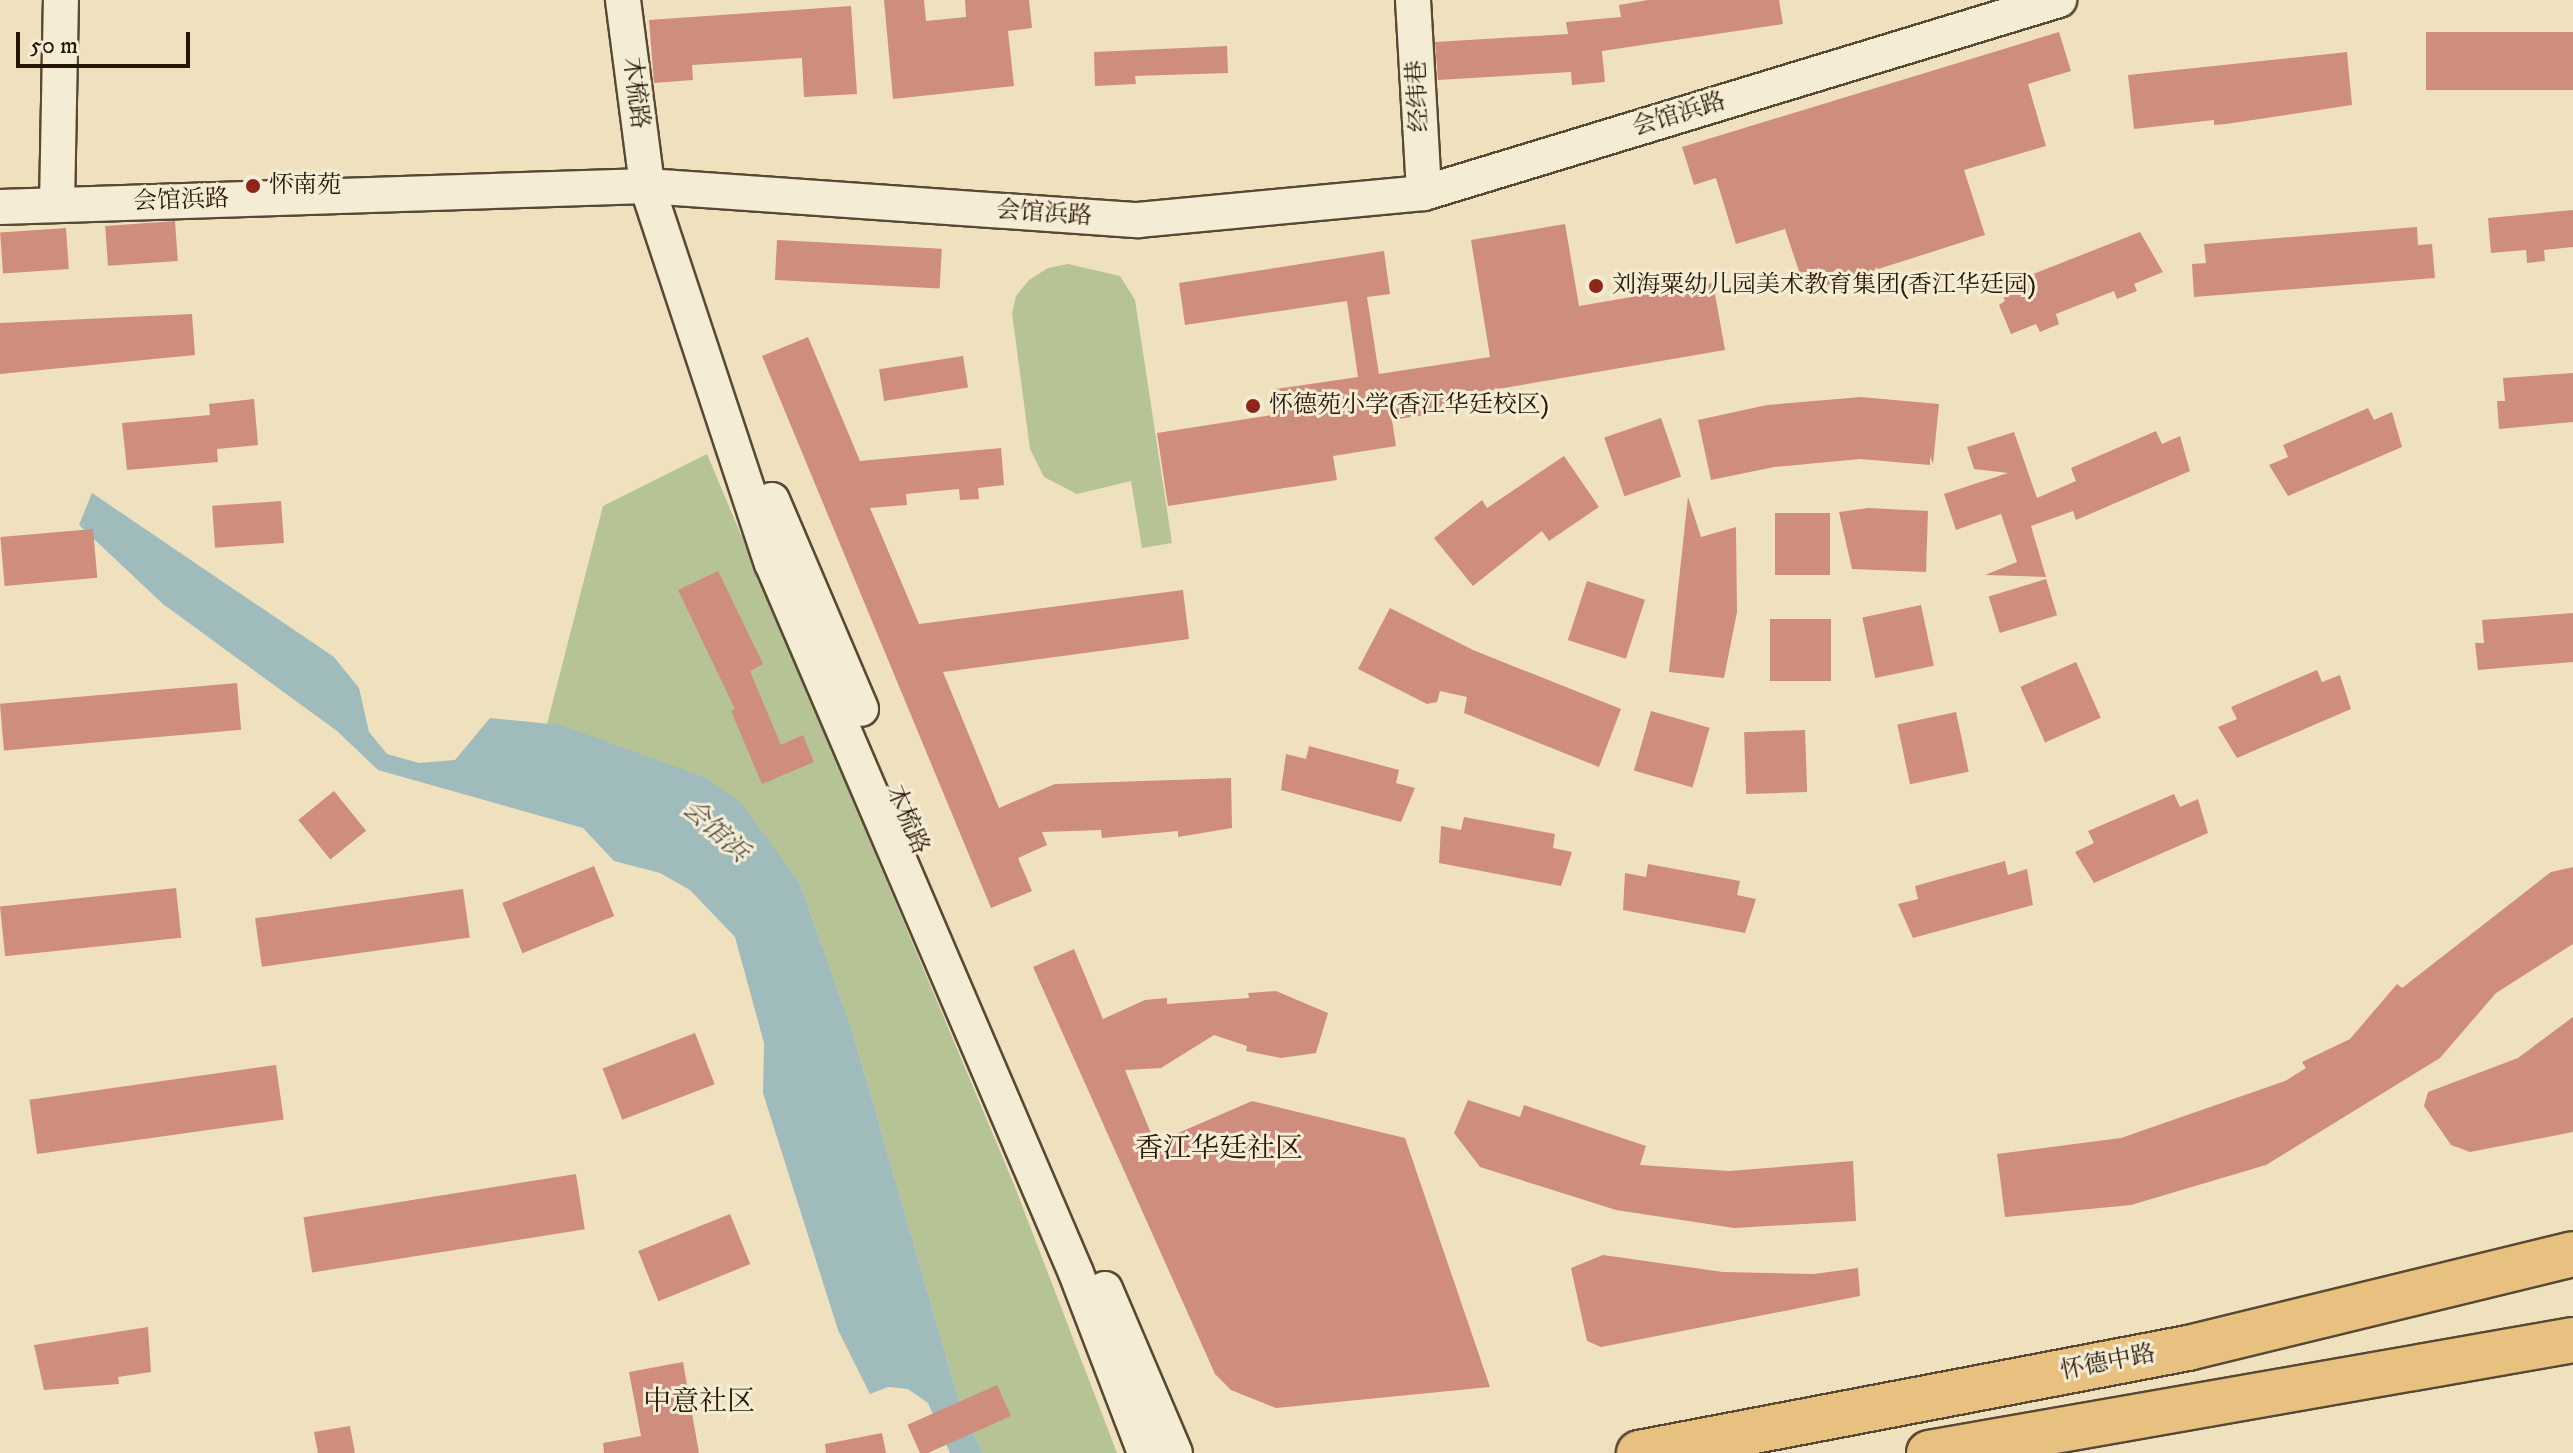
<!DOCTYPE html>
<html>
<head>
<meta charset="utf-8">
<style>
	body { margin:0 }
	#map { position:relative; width:2573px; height:1453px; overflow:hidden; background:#f0e1be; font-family:"IM FELL DW Pica","Noto Serif SC",serif }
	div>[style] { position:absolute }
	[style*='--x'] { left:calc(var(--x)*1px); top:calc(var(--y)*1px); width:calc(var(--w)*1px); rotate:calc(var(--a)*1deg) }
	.green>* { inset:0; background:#b6c394 }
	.water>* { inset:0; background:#9fbbbc }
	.building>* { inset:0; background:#cf8d7d; transform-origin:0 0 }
	.roads { filter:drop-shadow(2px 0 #584935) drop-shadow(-2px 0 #584935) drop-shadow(0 2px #584935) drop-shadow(0 -2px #584935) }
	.minor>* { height:34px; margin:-17px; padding:0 17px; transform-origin:17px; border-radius:17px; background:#f5ecd5 }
	.major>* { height:44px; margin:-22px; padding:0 22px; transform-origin:22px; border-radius:22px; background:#e8c07f }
	.dots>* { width:22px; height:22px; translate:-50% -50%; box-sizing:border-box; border:4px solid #f5ecd5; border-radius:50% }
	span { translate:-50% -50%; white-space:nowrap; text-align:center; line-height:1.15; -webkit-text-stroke:6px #f5ecd5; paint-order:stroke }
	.street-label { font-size:24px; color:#261607 }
	.poi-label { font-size:24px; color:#261607 }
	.left { translate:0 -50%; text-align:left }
	.water-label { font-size:26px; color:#505046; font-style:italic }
	.quarter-label { font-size:28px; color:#261607 }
	.scale { position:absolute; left:16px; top:32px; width:174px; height:36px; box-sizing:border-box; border:4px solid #261607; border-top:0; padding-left:10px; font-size:24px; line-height:28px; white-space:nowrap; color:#261607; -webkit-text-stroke:6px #f5ecd5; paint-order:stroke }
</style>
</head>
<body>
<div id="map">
	<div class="green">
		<i style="clip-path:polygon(1068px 264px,1120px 276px,1135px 300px,1172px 543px,1142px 548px,1131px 481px,1077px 494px,1044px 477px,1030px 449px,1012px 313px,1016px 296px,1029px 280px,1048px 268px)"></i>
		<i style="clip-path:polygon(707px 454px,1013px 1182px,1117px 1453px,983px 1453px,961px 1408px,852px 1030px,800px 884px,704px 777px,547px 724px,603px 506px)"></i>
	</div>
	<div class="water">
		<i style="clip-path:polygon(92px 493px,334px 657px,359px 688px,369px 732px,387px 754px,419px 763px,455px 760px,490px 718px,560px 725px,704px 777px,742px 804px,800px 884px,852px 1030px,961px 1408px,983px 1453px,950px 1453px,928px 1403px,908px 1389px,888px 1387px,870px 1394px,838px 1330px,763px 1093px,764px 1043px,735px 937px,690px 890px,660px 873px,614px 861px,583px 828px,378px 770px,337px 731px,163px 604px,79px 525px)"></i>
	</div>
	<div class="building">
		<i style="clip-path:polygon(884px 0,924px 0,926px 21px,966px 17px,965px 0,1029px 0,1032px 28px,1008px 31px,1014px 86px,893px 99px)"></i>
		<i style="clip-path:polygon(1648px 0,1779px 0,1783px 24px,1602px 51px,1605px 82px,1572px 85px,1571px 72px,1438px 80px,1435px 42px,1568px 34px,1566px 22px,1621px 17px,1619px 5px)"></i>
		<i style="clip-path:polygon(851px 6px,857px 94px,804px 97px,802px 58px,692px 65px,693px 80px,654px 83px,649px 20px)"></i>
		<i style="clip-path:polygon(2059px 32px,2071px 71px,2028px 84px,2046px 146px,1964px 170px,1985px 235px,1806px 292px,1785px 229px,1736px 244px,1716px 178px,1694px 185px,1682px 147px)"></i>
		<i style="left:2573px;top:32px;width:58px;height:147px;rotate:90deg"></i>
		<i style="clip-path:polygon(1227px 46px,1228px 73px,1135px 76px,1136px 84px,1095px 86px,1094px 52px)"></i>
		<i style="clip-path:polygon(2347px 52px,2352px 105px,2226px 124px,2214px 125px,2214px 120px,2134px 129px,2128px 75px)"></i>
		<i style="clip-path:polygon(2573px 210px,2573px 247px,2544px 250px,2545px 261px,2527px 263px,2526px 250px,2491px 253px,2488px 218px)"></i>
		<i style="left:175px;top:221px;width:40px;height:70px;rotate:86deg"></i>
		<i style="clip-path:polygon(1565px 224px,1579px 306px,1713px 283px,1725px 350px,1481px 392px,1483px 406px,1392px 420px,1396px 446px,1333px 456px,1337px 480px,1168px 506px,1157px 433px,1279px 414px,1276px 389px,1358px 377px,1347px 301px,1185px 325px,1179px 283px,1384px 251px,1390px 294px,1367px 297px,1379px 374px,1490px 357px,1471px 240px)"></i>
		<i style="clip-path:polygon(2417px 227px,2418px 245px,2432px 244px,2435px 278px,2194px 297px,2192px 264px,2206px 263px,2204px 244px)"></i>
		<i style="left:66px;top:228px;width:41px;height:66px;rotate:86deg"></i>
		<i style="clip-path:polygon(2140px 232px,2163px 272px,2134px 284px,2137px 291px,2117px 299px,2114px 291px,2056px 314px,2059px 324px,2040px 332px,2036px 324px,2011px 334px,1999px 305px,2005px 301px,2000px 287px)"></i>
		<i style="left:777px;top:240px;width:165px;height:40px;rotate:3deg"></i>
		<i style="clip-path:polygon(192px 314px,195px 355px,0 374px,0 323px)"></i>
		<i style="clip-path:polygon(808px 337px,860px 461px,1001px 448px,1004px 485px,978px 488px,979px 499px,960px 500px,959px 489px,906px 494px,907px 505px,870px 508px,919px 624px,1183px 590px,1189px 639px,943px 672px,999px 808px,1055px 784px,1231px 778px,1232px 828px,1178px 837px,1178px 831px,1102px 838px,1101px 830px,1042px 832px,1047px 845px,1018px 858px,1032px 891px,991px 908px,762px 356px)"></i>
		<i style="left:963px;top:356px;width:32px;height:85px;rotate:81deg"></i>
		<i style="clip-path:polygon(2573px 373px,2573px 422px,2499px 429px,2497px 401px,2505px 401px,2503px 378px)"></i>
		<i style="clip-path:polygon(1861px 397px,1939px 404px,1933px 464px,1930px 456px,1930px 465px,1860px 459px,1774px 467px,1711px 480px,1698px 420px,1767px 405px)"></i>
		<i style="clip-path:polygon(254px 399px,258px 445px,217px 449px,218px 462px,127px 470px,122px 423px,210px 415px,209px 404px)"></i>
		<i style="clip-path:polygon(2368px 408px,2374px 420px,2392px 412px,2402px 447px,2288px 496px,2269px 465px,2288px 457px,2283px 445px)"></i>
		<i style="left:1661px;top:418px;width:62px;height:60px;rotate:71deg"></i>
		<i style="clip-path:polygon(2156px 431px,2162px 444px,2180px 436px,2190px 471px,2076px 520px,2073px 511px,2031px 526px,2046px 577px,1985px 575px,2017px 562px,2001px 514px,1956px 530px,1944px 494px,2008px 473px,1974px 469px,1967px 447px,2014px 432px,2037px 498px,2076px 481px,2071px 468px)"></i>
		<i style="clip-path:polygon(1564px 456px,1599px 507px,1549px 541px,1542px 531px,1473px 586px,1434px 538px,1482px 500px,1487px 508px)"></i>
		<i style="clip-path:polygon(1688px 497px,1701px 537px,1736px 527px,1737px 612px,1724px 678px,1669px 672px)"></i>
		<i style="left:281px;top:501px;width:42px;height:69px;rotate:86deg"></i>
		<i style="clip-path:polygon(1868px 508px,1928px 511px,1926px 572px,1852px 569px,1839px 512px)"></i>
		<i style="left:1830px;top:513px;width:62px;height:55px;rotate:90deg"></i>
		<i style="left:93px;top:529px;width:49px;height:93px;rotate:85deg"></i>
		<i style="clip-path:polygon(718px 571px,763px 664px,750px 671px,781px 745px,803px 735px,814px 762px,762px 784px,731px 711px,735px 709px,678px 590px)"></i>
		<i style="left:2046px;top:579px;width:38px;height:60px;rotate:73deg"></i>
		<i style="left:1587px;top:581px;width:61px;height:62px;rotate:18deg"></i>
		<i style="left:1921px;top:605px;width:62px;height:60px;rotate:78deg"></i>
		<i style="clip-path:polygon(1390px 608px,1473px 650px,1621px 709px,1599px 767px,1464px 713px,1467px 697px,1440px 691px,1437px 702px,1427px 704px,1358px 669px)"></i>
		<i style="clip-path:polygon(2573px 613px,2573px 662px,2478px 670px,2475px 643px,2484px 643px,2482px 620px)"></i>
		<i style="left:1831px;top:619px;width:62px;height:61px;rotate:90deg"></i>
		<i style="left:2076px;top:662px;width:61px;height:61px;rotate:66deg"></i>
		<i style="clip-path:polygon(2317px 670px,2322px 682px,2340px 675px,2351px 709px,2237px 758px,2218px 727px,2237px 719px,2231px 707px)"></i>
		<i style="left:237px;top:683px;width:47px;height:238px;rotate:85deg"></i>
		<i style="left:1651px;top:711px;width:61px;height:62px;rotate:16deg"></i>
		<i style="left:1956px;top:712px;width:61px;height:60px;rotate:78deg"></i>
		<i style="left:1805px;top:730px;width:62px;height:61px;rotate:88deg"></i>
		<i style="clip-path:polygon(1309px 746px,1399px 770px,1396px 783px,1415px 788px,1401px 822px,1281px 790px,1286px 754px,1306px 759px)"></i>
		<i style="left:334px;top:791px;width:51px;height:46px;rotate:51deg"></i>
		<i style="clip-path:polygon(2174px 794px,2180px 807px,2198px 799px,2208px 833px,2094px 883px,2075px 852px,2094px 843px,2088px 831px)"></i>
		<i style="clip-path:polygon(1464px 817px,1555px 834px,1553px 848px,1572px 852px,1561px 886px,1439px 863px,1441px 826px,1461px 830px)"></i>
		<i style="clip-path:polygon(2005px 861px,2008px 875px,2027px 869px,2033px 905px,1913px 938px,1898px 904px,1918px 899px,1915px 886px)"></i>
		<i style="clip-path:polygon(1648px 864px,1740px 881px,1737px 895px,1756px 899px,1745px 933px,1623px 910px,1625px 873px,1646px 877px)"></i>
		<i style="left:594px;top:866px;width:54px;height:99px;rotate:68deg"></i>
		<i style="clip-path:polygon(2573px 867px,2573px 944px,2496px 993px,2440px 1058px,2266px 1165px,2131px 1205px,2005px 1217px,1997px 1154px,2121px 1138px,2285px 1081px,2306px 1068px,2302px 1062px,2350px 1039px,2397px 984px,2402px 988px,2551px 872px)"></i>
		<i style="left:176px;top:888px;width:50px;height:177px;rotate:84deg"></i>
		<i style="left:463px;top:889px;width:49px;height:210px;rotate:82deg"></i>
		<i style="clip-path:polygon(1074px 949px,1103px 1019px,1145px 1000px,1167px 998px,1167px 1004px,1249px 998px,1248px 993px,1276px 991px,1328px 1013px,1316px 1053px,1281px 1058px,1246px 1051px,1247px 1046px,1214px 1035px,1161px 1068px,1125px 1070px,1155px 1143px,1252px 1101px,1405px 1138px,1490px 1387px,1276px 1408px,1231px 1390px,1215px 1374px,1033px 967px)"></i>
		<i style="clip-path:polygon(2573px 1017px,2573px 1132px,2470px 1152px,2451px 1145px,2424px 1106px,2428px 1092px,2518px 1058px)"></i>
		<i style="left:695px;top:1033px;width:55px;height:99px;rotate:69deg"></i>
		<i style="left:276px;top:1065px;width:55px;height:249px;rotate:82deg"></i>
		<i style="clip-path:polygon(1468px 1100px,1520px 1117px,1524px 1105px,1646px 1146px,1640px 1165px,1729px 1171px,1853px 1161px,1856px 1221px,1734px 1228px,1616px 1210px,1480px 1167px,1454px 1133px)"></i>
		<i style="left:576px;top:1174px;width:56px;height:276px;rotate:81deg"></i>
		<i style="left:730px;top:1214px;width:54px;height:99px;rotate:68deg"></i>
		<i style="clip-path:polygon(1603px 1255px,1723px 1272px,1814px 1274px,1858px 1268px,1860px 1296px,1601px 1347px,1587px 1341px,1571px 1268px)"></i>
		<i style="clip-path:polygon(148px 1327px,151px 1372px,118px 1377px,119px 1384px,44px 1390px,34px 1345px)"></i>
		<i style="clip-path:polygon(683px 1362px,699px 1453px,604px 1453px,603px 1443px,641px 1436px,629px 1372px)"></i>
		<i style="left:997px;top:1385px;width:34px;height:98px;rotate:66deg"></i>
		<i style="clip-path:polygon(350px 1426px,355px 1453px,318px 1453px,314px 1432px)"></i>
		<i style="clip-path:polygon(882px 1433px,886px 1453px,826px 1453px,825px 1444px)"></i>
	</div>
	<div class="roads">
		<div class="minor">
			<i style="--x:623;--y:0;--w:188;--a:82.6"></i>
			<i style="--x:647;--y:186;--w:397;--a:71.7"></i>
			<i style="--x:772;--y:563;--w:772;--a:66.82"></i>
			<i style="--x:1076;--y:1273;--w:193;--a:69"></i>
			<i style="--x:1413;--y:0;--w:193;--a:86.7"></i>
			<i style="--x:57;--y:205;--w:205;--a:-88.9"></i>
			<i style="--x:0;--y:207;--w:647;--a:-1.86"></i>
			<i style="--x:647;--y:186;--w:492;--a:4"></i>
			<i style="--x:1138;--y:220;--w:287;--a:-5.4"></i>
			<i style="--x:1424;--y:193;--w:664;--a:-16.91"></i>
			<i style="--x:772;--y:500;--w:227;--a:66.9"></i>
			<i style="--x:1105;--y:1289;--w:178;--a:66.9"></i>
		</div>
		<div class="major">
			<i style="--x:1639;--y:1453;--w:559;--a:-10.83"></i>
			<i style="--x:2188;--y:1348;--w:396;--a:-13.7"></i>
			<i style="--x:1929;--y:1453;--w:654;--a:-9.95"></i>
		</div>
	</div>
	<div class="dots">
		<i style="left:253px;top:186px;background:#8f2418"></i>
		<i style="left:1596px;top:286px;background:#8f2418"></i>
		<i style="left:1253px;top:406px;background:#8f2418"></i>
	</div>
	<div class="street-label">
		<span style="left:635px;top:93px;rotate:83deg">木梳路</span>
		<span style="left:1419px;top:96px;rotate:-93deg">经纬巷</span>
		<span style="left:1679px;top:115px;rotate:-17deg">会馆浜路</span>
		<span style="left:181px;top:201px;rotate:-2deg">会馆浜路</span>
		<span style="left:1044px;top:214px;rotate:4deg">会馆浜路</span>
		<span style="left:907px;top:820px;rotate:67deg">木梳路</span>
		<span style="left:2108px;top:1363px;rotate:-11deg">怀德中路</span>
	</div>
	<div class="poi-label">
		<span class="left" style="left:269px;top:186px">怀南苑</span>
		<span class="left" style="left:1612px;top:286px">刘海粟幼儿园美术教育集团(香江华廷园)</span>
		<span class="left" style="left:1269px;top:406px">怀德苑小学(香江华廷校区)</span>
	</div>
	<div class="water-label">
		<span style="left:715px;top:831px;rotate:42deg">会馆浜</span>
	</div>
	<div class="quarter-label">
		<span style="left:1219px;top:1149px">香江华廷社区</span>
		<span style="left:699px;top:1402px">中意社区</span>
	</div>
	<div class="scale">50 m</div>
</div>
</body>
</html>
